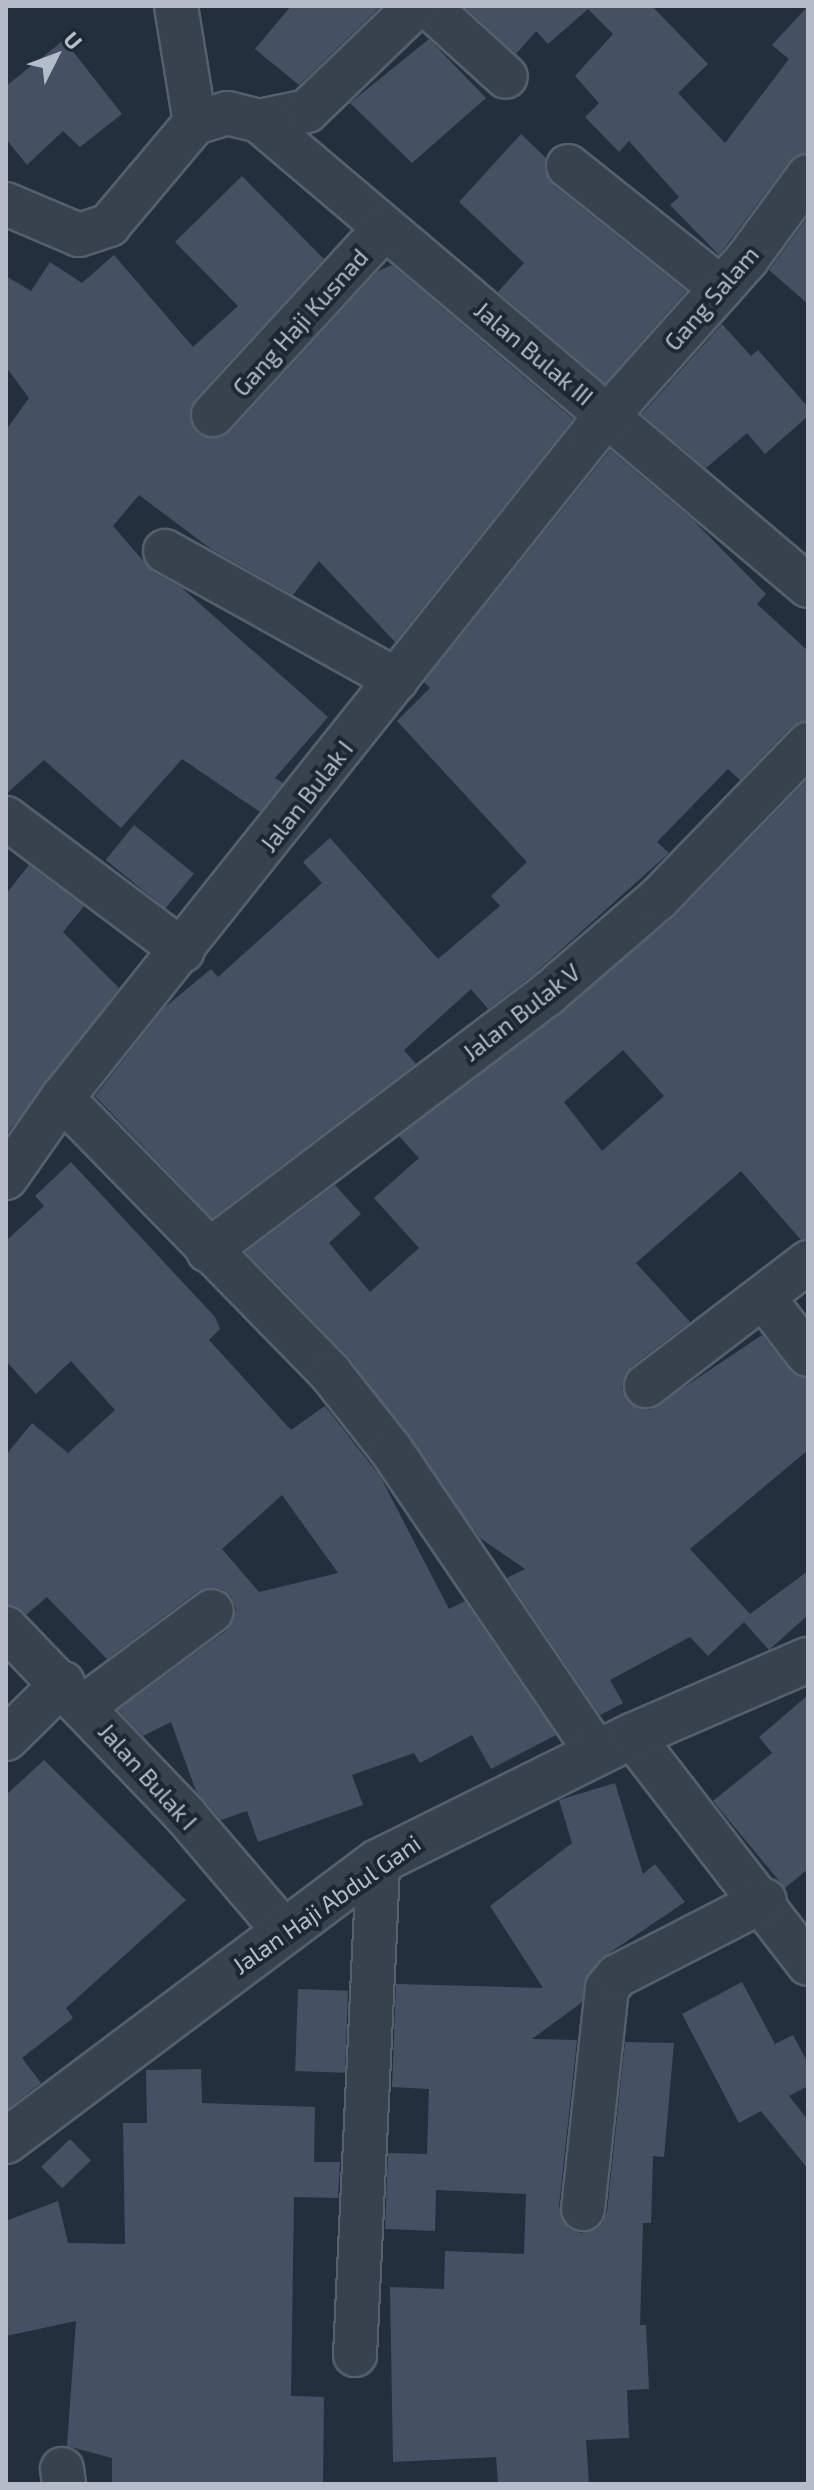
<!DOCTYPE html>
<html>
<head>
<meta charset="utf-8">
<style>
	body { margin:0 }
	#map { position:relative; width:814px; height:2490px; overflow:hidden; background:#242f3e; font-family:"Exo 2",sans-serif }
	div>[style] { position:absolute }
	[style*='--x'] { left:calc(var(--x)*1px); top:calc(var(--y)*1px); width:calc(var(--w)*1px); rotate:calc(var(--a)*1deg) }
	.building>* { inset:0; background:#455162; transform-origin:0 0 }
	.roads { filter:drop-shadow(2px 0 #565f6c) drop-shadow(-2px 0 #565f6c) drop-shadow(0 2px #565f6c) drop-shadow(0 -2px #565f6c) }
	.minor>* { height:42px; margin:-21px; padding:0 21px; transform-origin:21px; border-radius:21px; background:#38414e }
	.tertiary>* { height:44px; margin:-22px; padding:0 22px; transform-origin:22px; border-radius:22px; background:#38414e }
	span { translate:-50% -50%; white-space:nowrap; text-align:center; line-height:1.15; -webkit-text-stroke:8px #1d2633; paint-order:stroke }
	.street-label { font-size:24px; color:#b4bcc9 }
	.frame { position:absolute; inset:0; border:8px solid #b4bcc9; pointer-events:none }
	.north { position:absolute; left:16px; top:16px; width:80px; height:80px; -webkit-text-stroke:6px #1d2633; paint-order:stroke; rotate:48deg; font-size:22px; font-weight:700; line-height:32px; text-align:center; color:#b4bcc9 }
	.north::after { content:''; display:block; margin:auto; width:28px; height:36px; background:#b4bcc9; clip-path:polygon(50% 0,100% 100%,50% 72%,0 100%) }
</style>
</head>
<body>
<div id="map">
	<div class="building">
		<i style="clip-path:polygon(291px 6px,381px 6px,299px 85px,255px 49px)"></i>
		<i style="clip-path:polygon(464px 6px,652px 6px,708px 64px,678px 93px,725px 143px,789px 59px,772px 45px,808px 6px,808px 152px,789px 162px,719px 255px,670px 205px,679px 197px,629px 141px,619px 152px,585px 117px,599px 103px,575px 76px,613px 34px,588px 9px,548px 44px,536px 31px,516px 54px)"></i>
		<i style="clip-path:polygon(429px 39px,486px 98px,412px 163px,350px 103px)"></i>
		<i style="clip-path:polygon(64px 40px,122px 114px,80px 147px,63px 131px,27px 165px,6px 139px,6px 86px)"></i>
		<i style="clip-path:polygon(521px 134px,546px 158px,553px 185px,686px 291px,605px 383px,498px 292px,524px 263px,459px 202px)"></i>
		<i style="clip-path:polygon(242px 176px,324px 259px,195px 399px,190px 421px,197px 433px,219px 438px,231px 431px,378px 271px,392px 265px,573px 419px,395px 642px,319px 561px,293px 595px,211px 549px,139px 495px,113px 526px,153px 572px,182px 588px,328px 717px,275px 778px,283px 783px,260px 812px,182px 759px,121px 828px,44px 760px,6px 794px,6px 430px,29px 398px,6px 367px,6px 276px,31px 291px,50px 262px,82px 283px,114px 255px,193px 347px,238px 306px,175px 242px)"></i>
		<i style="clip-path:polygon(808px 217px,808px 304px,769px 270px)"></i>
		<i style="clip-path:polygon(722px 324px,751px 356px,758px 350px,808px 407px,808px 416px,765px 454px,747px 433px,706px 468px,642px 414px)"></i>
		<i style="clip-path:polygon(610px 450px,694px 521px,766px 594px,757px 604px,808px 651px,808px 721px,791px 727px,740px 780px,728px 769px,657px 842px,669px 853px,534px 974px,488px 1009px,471px 989px,404px 1050px,416px 1064px,212px 1218px,95px 1096px,164px 1008px,211px 969px,218px 977px,322px 883px,303px 862px,330px 838px,438px 959px,500px 906px,491px 896px,527px 862px,397px 721px,430px 688px,424px 682px)"></i>
		<i style="clip-path:polygon(evenodd,808px 779px,808px 1239px,801px 1240px,741px 1171px,636px 1263px,690px 1322px,631px 1367px,622px 1388px,628px 1401px,650px 1410px,762px 1335px,790px 1370px,808px 1378px,808px 1450px,690px 1549px,750px 1614px,808px 1571px,808px 1615px,769px 1650px,744px 1622px,708px 1656px,690px 1637px,610px 1680px,623px 1703px,600px 1715px,507px 1578px,525px 1569px,480px 1538px,350px 1359px,246px 1252px,335px 1185px,361px 1214px,329px 1243px,370px 1292px,419px 1248px,374px 1198px,419px 1158px,399px 1136px,674px 917px,808px 779px,623px 1050px,664px 1096px,602px 1151px,564px 1102px,623px 1050px)"></i>
		<i style="left:134px;top:825px;width:77px;height:45px;rotate:39deg"></i>
		<i style="clip-path:polygon(29px 865px,84px 906px,63px 932px,119px 988px,6px 1135px,6px 894px)"></i>
		<i style="clip-path:polygon(evenodd,71px 1162px,215px 1317px,220px 1329px,209px 1340px,291px 1430px,325px 1406px,380px 1476px,449px 1609px,465px 1601px,556px 1735px,491px 1769px,472px 1735px,420px 1763px,414px 1753px,352px 1775px,363px 1805px,258px 1842px,247px 1811px,221px 1820px,196px 1791px,171px 1722px,143px 1736px,118px 1710px,227px 1630px,236px 1609px,231px 1596px,221px 1589px,198px 1591px,107px 1659px,47px 1597px,26px 1615px,6px 1605px,6px 1455px,32px 1423px,68px 1453px,115px 1410px,71px 1361px,36px 1394px,6px 1361px,6px 1241px,44px 1206px,35px 1196px,71px 1162px,282px 1495px,338px 1573px,259px 1592px,222px 1549px,282px 1495px)"></i>
		<i style="clip-path:polygon(808px 1695px,808px 1869px,785px 1888px,713px 1801px,772px 1753px,759px 1737px)"></i>
		<i style="clip-path:polygon(44px 1760px,186px 1900px,66px 2008px,73px 2018px,22px 2058px,41px 2083px,6px 2110px,6px 1795px)"></i>
		<i style="clip-path:polygon(615px 1783px,643px 1874px,655px 1864px,685px 1902px,599px 1960px,581px 2003px,532px 2039px,577px 2040px,559px 2206px,568px 2228px,581px 2233px,602px 2224px,607px 2212px,625px 2042px,674px 2043px,664px 2157px,653px 2156px,651px 2223px,643px 2223px,640px 2325px,646px 2325px,649px 2389px,627px 2390px,629px 2438px,586px 2440px,589px 2484px,498px 2484px,496px 2457px,393px 2462px,390px 2287px,444px 2289px,445px 2251px,524px 2254px,526px 2194px,436px 2190px,435px 2231px,385px 2229px,388px 2153px,427px 2154px,429px 2089px,392px 2087px,396px 1984px,543px 1988px,490px 1906px,572px 1843px,559px 1800px)"></i>
		<i style="clip-path:polygon(742px 1982px,775px 2044px,793px 2035px,808px 2063px,808px 2086px,789px 2096px,808px 2120px,808px 2169px,761px 2111px,739px 2123px,682px 2014px)"></i>
		<i style="left:298px;top:1989px;width:50px;height:82px;rotate:2deg"></i>
		<i style="clip-path:polygon(201px 2069px,202px 2103px,315px 2107px,314px 2162px,340px 2162px,338px 2198px,294px 2197px,291px 2396px,324px 2397px,323px 2484px,112px 2484px,112px 2458px,67px 2446px,76px 2321px,6px 2336px,6px 2221px,58px 2201px,68px 2243px,125px 2244px,123px 2123px,147px 2123px,146px 2070px)"></i>
		<i style="left:70px;top:2139px;width:30px;height:40px;rotate:46deg"></i>
	</div>
	<div class="roads">
		<div class="minor">
			<i style="--x:176;--y:6;--w:119;--a:80.8"></i>
			<i style="--x:428;--y:6;--w:105;--a:42.3"></i>
			<i style="--x:259;--y:121;--w:719;--a:40.26"></i>
			<i style="--x:568;--y:166;--w:196;--a:38.6"></i>
			<i style="--x:6;--y:204;--w:79;--a:23"></i>
			<i style="--x:79;--y:235;--w:32;--a:-18"></i>
			<i style="--x:109;--y:225;--w:133;--a:-49.9"></i>
			<i style="--x:195;--y:123;--w:34;--a:-17"></i>
			<i style="--x:227;--y:113;--w:33;--a:14"></i>
			<i style="--x:259;--y:121;--w:49;--a:-11.8"></i>
			<i style="--x:307;--y:111;--w:151;--a:-43.9"></i>
			<i style="--x:213;--y:415;--w:254;--a:-47.4"></i>
			<i style="--x:165;--y:551;--w:265;--a:29.1"></i>
			<i style="--x:6;--y:818;--w:221;--a:36.9"></i>
			<i style="--x:62;--y:1098;--w:385;--a:45.7"></i>
			<i style="--x:331;--y:1374;--w:97;--a:51.7"></i>
			<i style="--x:391;--y:1450;--w:366;--a:55.8"></i>
			<i style="--x:6;--y:1178;--w:98;--a:-55"></i>
			<i style="--x:62;--y:1098;--w:853;--a:-51.42"></i>
			<i style="--x:594;--y:431;--w:230;--a:-48.3"></i>
			<i style="--x:747;--y:259;--w:103;--a:-53.7"></i>
			<i style="--x:208;--y:1251;--w:428;--a:-37.1"></i>
			<i style="--x:549;--y:993;--w:144;--a:-40.8"></i>
			<i style="--x:658;--y:899;--w:216;--a:-45.9"></i>
			<i style="--x:763;--y:1297;--w:73;--a:52.2"></i>
			<i style="--x:646;--y:1386;--w:204;--a:-37.4"></i>
			<i style="--x:6;--y:1628;--w:260;--a:46.2"></i>
			<i style="--x:186;--y:1816;--w:150;--a:49.6"></i>
			<i style="--x:84;--y:1706;--w:159;--a:-36.6"></i>
			<i style="--x:632;--y:1736;--w:288;--a:52.3"></i>
			<i style="--x:6;--y:1739;--w:80;--a:-44.5"></i>
			<i style="--x:583;--y:2209;--w:222;--a:-83.8"></i>
			<i style="--x:607;--y:1988;--w:16;--a:-50"></i>
			<i style="--x:617;--y:1976;--w:166;--a:-27.2"></i>
			<i style="--x:355;--y:2355;--w:494;--a:-87.3"></i>
			<i style="--x:62;--y:2469;--w:15;--a:82"></i>
		</div>
		<div class="tertiary">
			<i style="--x:6;--y:2141;--w:465;--a:-36.9"></i>
			<i style="--x:378;--y:1862;--w:284;--a:-26.4"></i>
			<i style="--x:632;--y:1736;--w:192;--a:-23.4"></i>
		</div>
	</div>
	<div class="street-label">
		<span style="left:711px;top:298px;rotate:-49deg">Gang Salam</span>
		<span style="left:300px;top:322px;rotate:-48deg">Gang Haji Kusnad</span>
		<span style="left:534px;top:353px;rotate:40deg">Jalan Bulak III</span>
		<span style="left:306px;top:796px;rotate:-52deg">Jalan Bulak I</span>
		<span style="left:521px;top:1012px;rotate:-38deg">Jalan Bulak V</span>
		<span style="left:148px;top:1776px;rotate:48deg">Jalan Bulak I</span>
		<span style="left:326px;top:1904px;rotate:-35deg">Jalan Haji Abdul Gani</span>
	</div>
	<div class="frame"></div>
	<div class="north">U</div>
</div>
</body>
</html>
